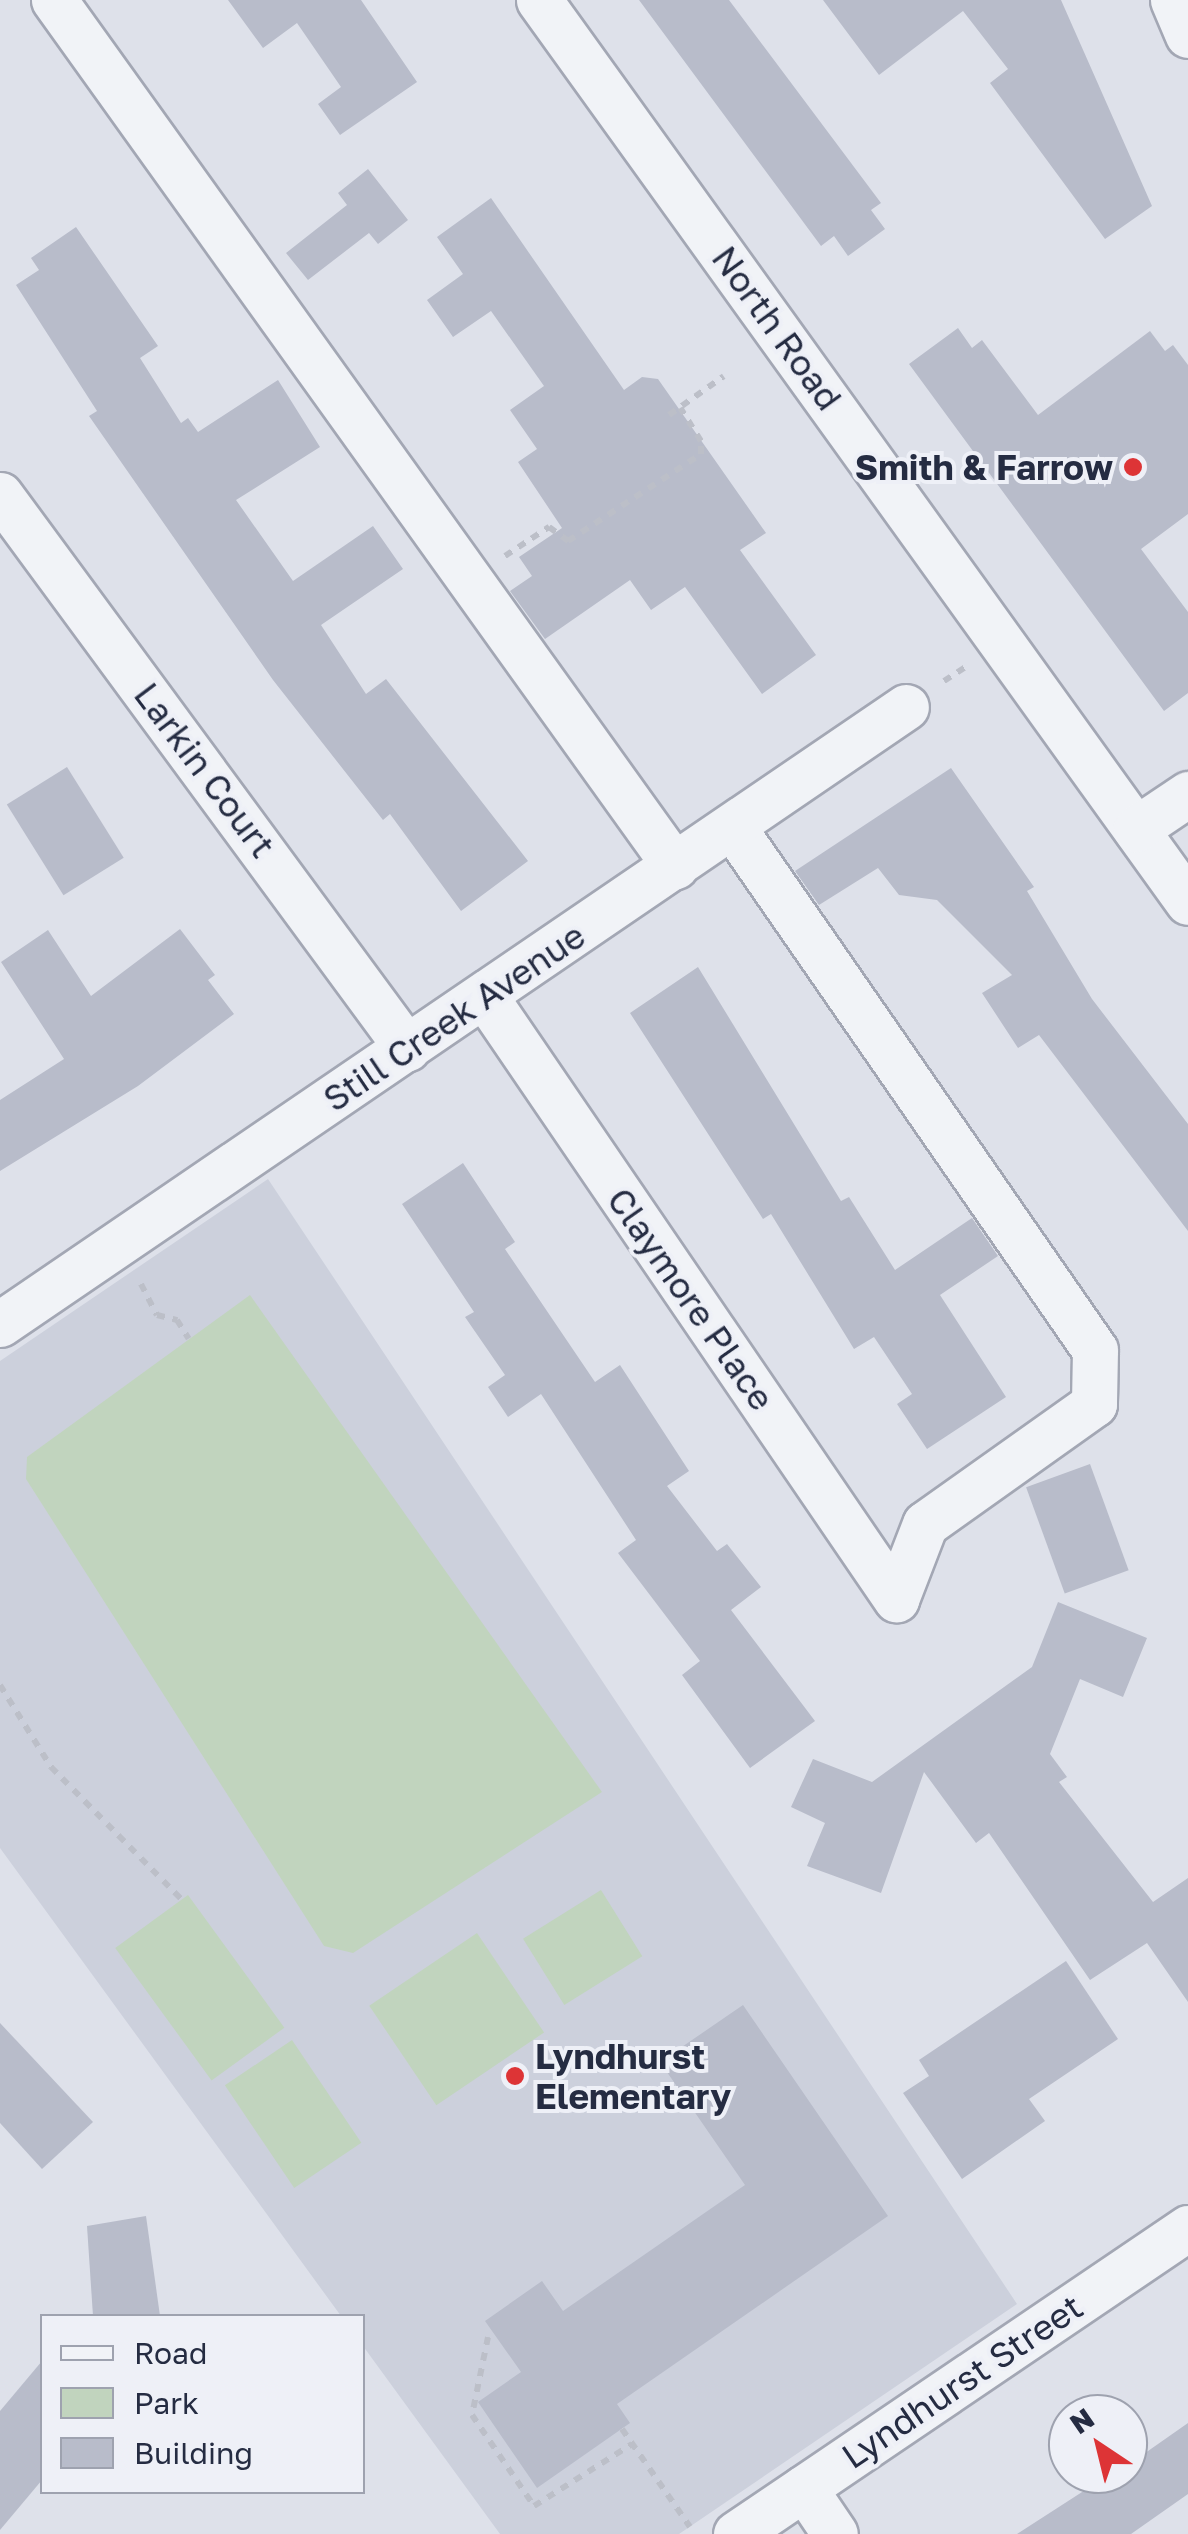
<!DOCTYPE html>
<html>
<head>
<meta charset="utf-8">
<style>
	body { margin:0 }
	#map { position:relative; width:1188px; height:2534px; overflow:hidden; background:#dee1ea; font-family:"Golos Text",sans-serif }
	div>[style] { position:absolute }
	[style*='--x'] { left:calc(var(--x)*1px); top:calc(var(--y)*1px); width:calc(var(--w)*1px); rotate:calc(var(--a)*1deg) }
	.built>* { inset:0; background:#ccd0dc }
	.green>* { inset:0; background:#c1d4be; transform-origin:0 0 }
	.building>* { inset:0; background:#b8bcca; transform-origin:0 0 }
	.path>* { height:6px; margin-top:-3px; transform-origin:0; background:repeating-linear-gradient(90deg,#bcbfc8 0 8px,transparent 0 16px) }
	.roads { filter:drop-shadow(2px 0 #a3a7b4) drop-shadow(-2px 0 #a3a7b4) drop-shadow(0 2px #a3a7b4) drop-shadow(0 -2px #a3a7b4) }
	.minor>* { height:45px; margin:-22.5px; padding:0 22.5px; transform-origin:22.5px; border-radius:22.5px; background:#f1f3f7 }
	.dots>* { width:28px; height:28px; translate:-50% -50%; box-sizing:border-box; border:5px solid #eef0f7; border-radius:50% }
	span { translate:-50% -50%; white-space:nowrap; text-align:center; line-height:1.15; -webkit-text-stroke:8px #eef0f7; paint-order:stroke }
	.street-label { font-size:35px; color:#252c42 }
	.poi-label { font-size:35px; color:#252c42; font-weight:700 }
	.right { translate:-100% -50%; text-align:right }
	.left { translate:0 -50%; text-align:left }
	.legend { position:absolute; left:40px; top:2314px; width:325px; height:180px; box-sizing:border-box; background:#eef0f7; border:2px solid #9ea2af; margin:0; padding:12px 18px; list-style:none; font-size:30px; color:#252c42 }
	.legend li { display:flex; align-items:center; gap:20px; height:50px }
	.legend b { width:50px; border:2px solid #9ea2af }
	.north { position:absolute; left:1048px; top:2394px; width:100px; height:100px; box-sizing:border-box; background:#eef0f7; border:2px solid #9ea2af; border-radius:50%; rotate:325deg; font-size:28px; font-weight:700; line-height:40px; text-align:center; color:#252c42 }
	.north::after { content:''; display:block; margin:auto; width:35px; height:45px; background:#dd3436; clip-path:polygon(50% 0,100% 100%,50% 72%,0 100%) }
</style>
</head>
<body>
<div id="map">
	<div class="built">
		<i style="clip-path:polygon(268px 1179px,1017px 2304px,679px 2534px,500px 2534px,363px 2346px,362px 2316px,341px 2316px,0 1848px,0 1361px)"></i>
	</div>
	<div class="green">
		<i style="clip-path:polygon(250px 1295px,602px 1792px,353px 1953px,324px 1946px,26px 1479px,27px 1457px)"></i>
		<i style="left:601px;top:1890px;width:78px;height:92px;rotate:58deg"></i>
		<i style="left:188px;top:1895px;width:164px;height:90px;rotate:54deg"></i>
		<i style="left:477px;top:1933px;width:120px;height:130px;rotate:56deg"></i>
		<i style="left:292px;top:2040px;width:124px;height:81px;rotate:56deg"></i>
	</div>
	<div class="building">
		<i style="clip-path:polygon(228px 0,361px 0,417px 82px,340px 135px,318px 104px,341px 87px,297px 23px,263px 48px)"></i>
		<i style="clip-path:polygon(639px 0,729px 0,881px 203px,871px 210px,885px 229px,848px 256px,834px 236px,821px 246px)"></i>
		<i style="clip-path:polygon(823px 0,1061px 0,1152px 206px,1105px 239px,990px 83px,1008px 69px,963px 11px,879px 75px)"></i>
		<i style="clip-path:polygon(368px 169px,408px 220px,378px 244px,369px 233px,308px 280px,286px 253px,347px 205px,338px 193px)"></i>
		<i style="clip-path:polygon(491px 198px,624px 390px,642px 377px,658px 379px,766px 533px,740px 550px,816px 655px,762px 694px,685px 587px,651px 610px,630px 580px,545px 639px,510px 591px,532px 576px,519px 557px,562px 528px,518px 462px,537px 449px,510px 410px,544px 386px,491px 311px,453px 337px,427px 300px,463px 274px,437px 237px)"></i>
		<i style="clip-path:polygon(76px 227px,158px 346px,140px 358px,181px 423px,188px 418px,198px 432px,278px 380px,320px 447px,236px 500px,293px 581px,373px 526px,403px 569px,321px 625px,366px 694px,386px 679px,528px 861px,461px 911px,390px 814px,383px 820px,273px 680px,89px 416px,97px 411px,16px 285px,39px 270px,31px 258px)"></i>
		<i style="clip-path:polygon(958px 328px,972px 348px,982px 340px,1038px 415px,1150px 331px,1165px 351px,1173px 345px,1188px 365px,1188px 514px,1141px 549px,1188px 612px,1188px 693px,1164px 711px,909px 364px)"></i>
		<i style="left:67px;top:767px;width:107px;height:71px;rotate:58deg"></i>
		<i style="clip-path:polygon(951px 768px,1034px 887px,1027px 891px,1092px 999px,1188px 1124px,1188px 1231px,1039px 1035px,1018px 1048px,982px 993px,1012px 975px,937px 900px,899px 895px,878px 868px,819px 905px,795px 871px)"></i>
		<i style="clip-path:polygon(180px 929px,215px 975px,208px 980px,234px 1014px,138px 1086px,0 1171px,0 1100px,64px 1059px,1px 962px,48px 930px,91px 996px)"></i>
		<i style="clip-path:polygon(698px 967px,841px 1201px,849px 1197px,895px 1270px,972px 1218px,998px 1256px,940px 1295px,1006px 1397px,927px 1449px,897px 1404px,912px 1394px,874px 1337px,854px 1349px,771px 1214px,763px 1219px,630px 1013px)"></i>
		<i style="clip-path:polygon(463px 1163px,515px 1242px,505px 1249px,595px 1382px,620px 1365px,689px 1471px,667px 1486px,717px 1551px,727px 1544px,761px 1587px,731px 1610px,815px 1721px,750px 1768px,682px 1675px,700px 1661px,618px 1553px,636px 1540px,541px 1394px,508px 1417px,488px 1387px,505px 1375px,465px 1317px,474px 1312px,402px 1204px)"></i>
		<i style="left:1090px;top:1464px;width:113px;height:68px;rotate:70deg"></i>
		<i style="clip-path:polygon(1058px 1602px,1147px 1638px,1123px 1697px,1080px 1679px,1050px 1754px,1067px 1777px,1059px 1782px,1153px 1902px,1188px 1878px,1188px 2002px,1147px 1943px,1090px 1980px,989px 1833px,976px 1843px,924px 1772px,881px 1893px,807px 1866px,825px 1823px,791px 1807px,813px 1759px,872px 1782px,1032px 1667px)"></i>
		<i style="clip-path:polygon(1066px 1961px,1118px 2039px,1029px 2099px,1045px 2121px,962px 2179px,903px 2093px,929px 2076px,919px 2060px)"></i>
		<i style="clip-path:polygon(743px 2005px,888px 2216px,617px 2404px,630px 2423px,537px 2488px,478px 2402px,521px 2372px,485px 2321px,542px 2281px,563px 2311px,745px 2185px,660px 2062px)"></i>
		<i style="clip-path:polygon(0 2023px,93px 2122px,42px 2169px,0 2123px)"></i>
		<i style="clip-path:polygon(146px 2216px,160px 2316px,93px 2316px,87px 2226px)"></i>
		<i style="clip-path:polygon(42px 2361px,42px 2480px,0 2530px,0 2411px)"></i>
		<i style="clip-path:polygon(1188px 2423px,1188px 2494px,1131px 2534px,1017px 2534px,1110px 2474px,1128px 2474px,1128px 2465px)"></i>
	</div>
	<div class="path">
		<i style="--x:669;--y:415;--w:67;--a:-35.3"></i>
		<i style="--x:505;--y:556;--w:53;--a:-33.4"></i>
		<i style="--x:549;--y:527;--w:24;--a:36"></i>
		<i style="--x:568;--y:541;--w:159;--a:-33.2"></i>
		<i style="--x:701;--y:454;--w:13;--a:-90"></i>
		<i style="--x:701;--y:441;--w:39;--a:-122"></i>
		<i style="--x:944;--y:681;--w:27;--a:-33"></i>
		<i style="--x:141;--y:1284;--w:35;--a:63"></i>
		<i style="--x:157;--y:1315;--w:21;--a:14"></i>
		<i style="--x:177;--y:1320;--w:22;--a:58"></i>
		<i style="--x:0;--y:1685;--w:97;--a:58.1"></i>
		<i style="--x:51;--y:1767;--w:191;--a:45.4"></i>
		<i style="--x:488;--y:2337;--w:80;--a:101.6"></i>
		<i style="--x:472;--y:2415;--w:110;--a:55.7"></i>
		<i style="--x:534;--y:2506;--w:116;--a:-32.3"></i>
		<i style="--x:622;--y:2429;--w:119;--a:55.2"></i>
	</div>
	<div class="roads">
		<div class="minor">
			<i style="--x:54;--y:0;--w:1066;--a:54.36"></i>
			<i style="--x:539;--y:0;--w:1111;--a:54.26"></i>
			<i style="--x:1173;--y:0;--w:38;--a:67"></i>
			<i style="--x:0;--y:495;--w:687;--a:53.65"></i>
			<i style="--x:732;--y:826;--w:637;--a:55.29"></i>
			<i style="--x:1095;--y:1350;--w:54;--a:91.1"></i>
			<i style="--x:1094;--y:1404;--w:207;--a:144.6"></i>
			<i style="--x:925;--y:1524;--w:80;--a:111.1"></i>
			<i style="--x:1136;--y:829;--w:63;--a:-33.9"></i>
			<i style="--x:486;--y:998;--w:728;--a:55.7"></i>
			<i style="--x:0;--y:1324;--w:1096;--a:-34.26"></i>
			<i style="--x:804;--y:2488;--w:55;--a:56"></i>
			<i style="--x:736;--y:2534;--w:546;--a:-34.1"></i>
		</div>
	</div>
	<div class="dots">
		<i style="left:1133px;top:467px;background:#dd3436"></i>
		<i style="left:515px;top:2076px;background:#dd3436"></i>
	</div>
	<div class="street-label">
		<span style="left:777px;top:328px;rotate:54deg">North Road</span>
		<span style="left:205px;top:770px;rotate:53deg">Larkin Court</span>
		<span style="left:454px;top:1017px;rotate:-34deg">Still Creek Avenue</span>
		<span style="left:691px;top:1299px;rotate:55deg">Claymore Place</span>
		<span style="left:962px;top:2381px;rotate:-34deg">Lyndhurst Street</span>
	</div>
	<div class="poi-label">
		<span class="right" style="left:1113px;top:467px">Smith &amp; Farrow</span>
		<span class="left" style="left:535px;top:2076px">Lyndhurst<br>Elementary</span>
	</div>
	<ul class="legend">
	<li><b style="height:12px;background:#f1f3f7"></b>Road</li>
	<li><b style="height:28px;background:#c1d4be"></b>Park</li>
	<li><b style="height:28px;background:#b8bcca"></b>Building</li>
	</ul>
	<div class="north">N</div>
</div>
</body>
</html>
